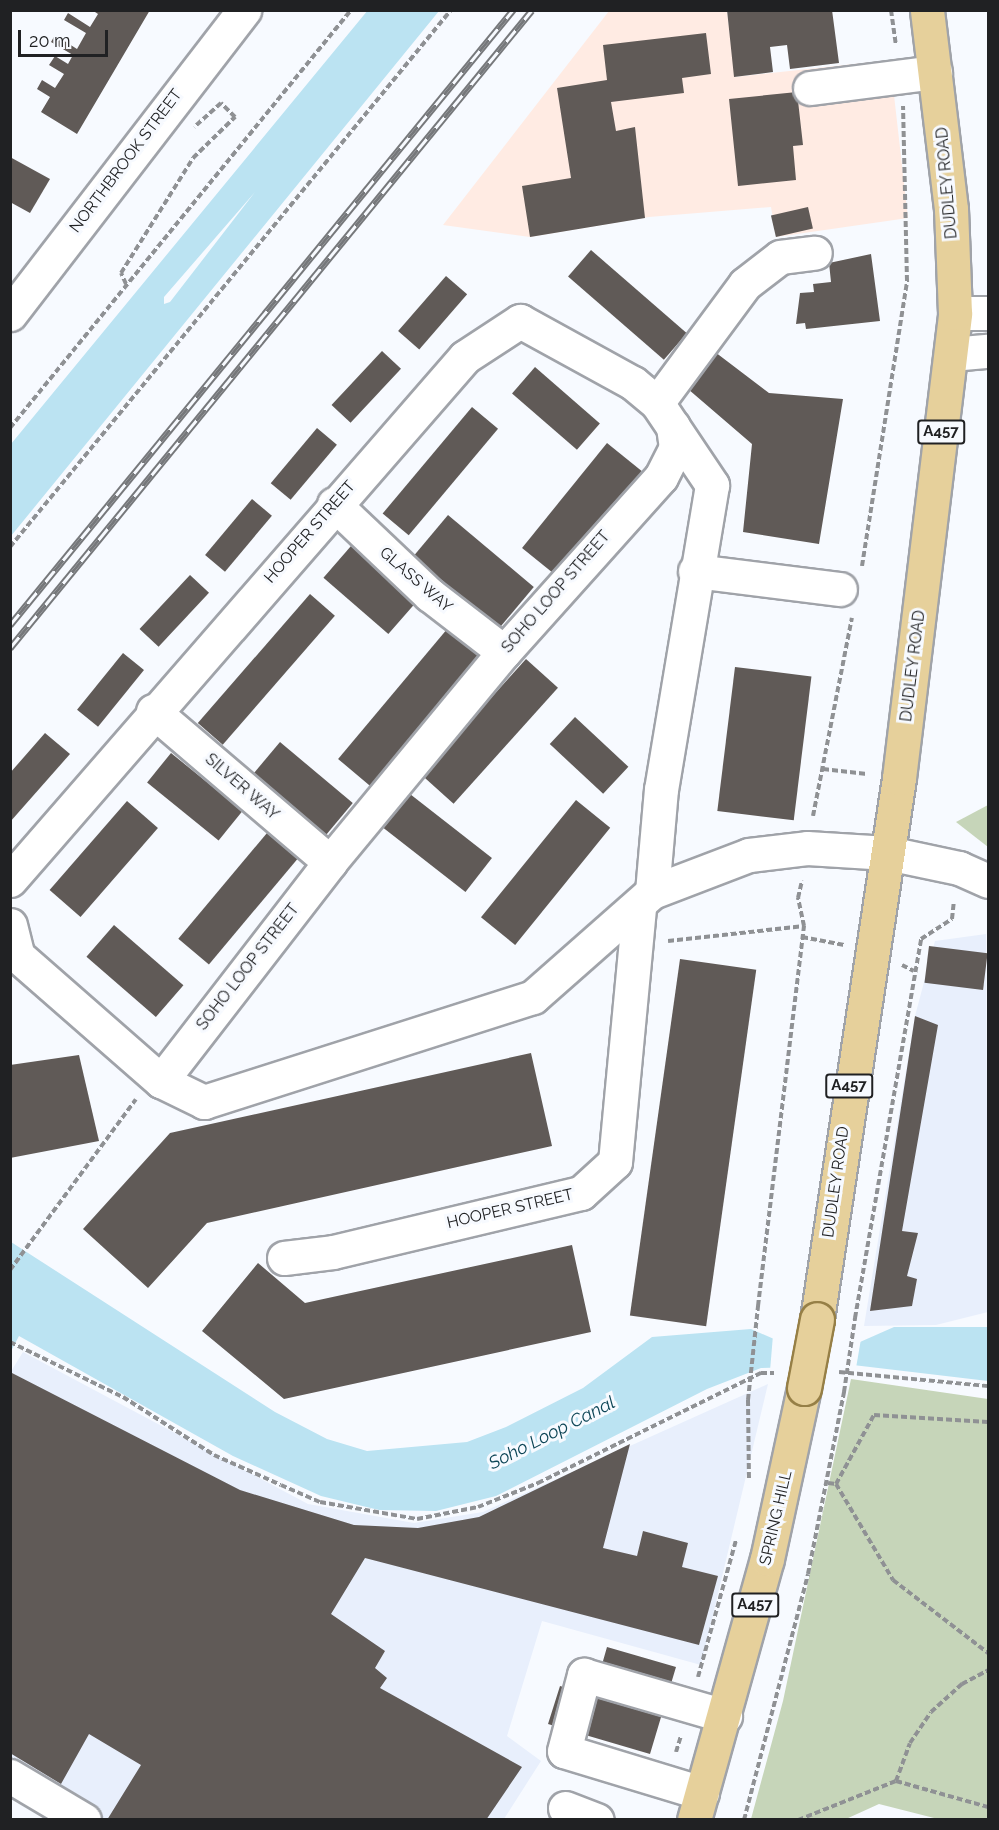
<!DOCTYPE html>
<html>
<head>
<meta charset="utf-8">
<style>
	body { margin:0 }
	#map { position:relative; width:999px; height:1830px; overflow:hidden; background:#f7faff; font-family:Raleway,sans-serif }
	div>[style] { position:absolute }
	[style*='--x'] { left:calc(var(--x)*1px); top:calc(var(--y)*1px); width:calc(var(--w)*1px); rotate:calc(var(--a)*1deg) }
	.built>* { inset:0; background:#e8effc }
	.education>* { inset:0; background:#ffebe3 }
	.green>* { inset:0; background:#c6d5b9 }
	.water>* { inset:0; background:#bbe3f2 }
	.pier>* { inset:0; background:#f7faff }
	.building>* { inset:0; background:#605a57; transform-origin:0 0 }
	.path>* { height:4px; margin-top:-2px; transform-origin:0; background:repeating-linear-gradient(90deg,#8f9194 0 6px,transparent 0 9px) }
	.roads { filter:drop-shadow(2px 0 #a0a3a9) drop-shadow(-2px 0 #a0a3a9) drop-shadow(0 2px #a0a3a9) drop-shadow(0 -2px #a0a3a9) }
	.minor>* { height:33px; margin:-16.5px; padding:0 16.5px; transform-origin:16.5px; border-radius:16.5px; background:#fff }
	.major>* { height:33px; margin:-16.5px; padding:0 16.5px; transform-origin:16.5px; border-radius:16.5px; background:#e6d09b }
	.rail>* { height:7px; margin-top:-3.5px; transform-origin:0; background:repeating-linear-gradient(90deg,#f7faff 0 14px,#76787b 0 28px); box-sizing:border-box; border-block:2px solid #76787b }
	.path-bridge>* { height:4px; margin-top:-2px; transform-origin:0; background:repeating-linear-gradient(90deg,#8f9194 0 6px,transparent 0 9px) }
	.bridges { filter:drop-shadow(2px 0 #967f46) drop-shadow(-2px 0 #967f46) drop-shadow(0 2px #967f46) drop-shadow(0 -2px #967f46) }
	.major-bridge>* { height:33px; margin:-16.5px; padding:0 16.5px; transform-origin:16.5px; border-radius:16.5px; background:#e6d09b }
	span { translate:-50% -50%; white-space:nowrap; text-align:center; line-height:1.15; -webkit-text-stroke:6px #f7faff; paint-order:stroke }
	.shield-label span { padding:2px 4px; background:#f7faff; border:2px solid; border-radius:4px; -webkit-text-stroke-width:0 }
	.shield-label { font-size:15px; color:#202123; font-weight:700 }
	.street-label { font-size:16px; color:#202123 }
	.water-label { font-size:18px; color:#0b4455; font-style:italic }
	.frame { position:absolute; inset:0; border:12px solid #202123; pointer-events:none }
	.scale { position:absolute; left:18px; top:30px; width:90px; height:27px; box-sizing:border-box; border:3px solid #202123; border-top:0; padding-left:8px; font-size:18px; line-height:21px; white-space:nowrap; color:#202123; -webkit-text-stroke:4px #f7faff; paint-order:stroke }
</style>
</head>
<body>
<div id="map">
	<div class="built">
		<i style="clip-path:polygon(986px 934px,988px 1312px,936px 1325px,864px 1326px,915px 1016px,935px 941px)"></i>
		<i style="clip-path:polygon(23px 1352px,308px 1504px,414px 1523px,483px 1512px,768px 1384px,701px 1665px,542px 1621px,507px 1736px,541px 1761px,504px 1819px,102px 1819px,11px 1760px,10px 1373px)"></i>
	</div>
	<div class="education">
		<i style="clip-path:polygon(609px 11px,727px 11px,735px 77px,890px 60px,908px 218px,776px 237px,771px 207px,649px 217px,530px 237px,443px 225px)"></i>
	</div>
	<div class="green">
		<i style="clip-path:polygon(988px 805px,988px 847px,956px 822px)"></i>
		<i style="clip-path:polygon(851px 1379px,988px 1399px,988px 1819px,938px 1819px,879px 1804px,846px 1819px,751px 1819px,783px 1701px)"></i>
	</div>
	<div class="water">
		<i style="clip-path:polygon(evenodd,368px 10px,439px 11px,11px 536px,11px 444px,368px 10px,255px 192px,170px 302px,164px 304px,164px 297px,255px 192px)"></i>
		<i style="clip-path:polygon(11px 1242px,275px 1412px,327px 1439px,367px 1451px,467px 1442px,506px 1427px,583px 1388px,652px 1337px,751px 1329px,774px 1339px,860px 1342px,894px 1327px,988px 1327px,988px 1381px,853px 1365px,761px 1368px,707px 1389px,496px 1496px,436px 1511px,379px 1510px,321px 1496px,233px 1456px,19px 1336px,11px 1351px)"></i>
	</div>
	<div class="pier">
		<i style="clip-path:polygon(773px 1335px,861px 1339px,856px 1368px,770px 1371px)"></i>
	</div>
	<div class="building">
		<i style="clip-path:polygon(92px 10px,150px 10px,77px 134px,41px 112px,50px 97px,37px 89px,42px 80px,55px 88px,64px 74px,49px 65px,55px 56px,68px 64px,73px 55px,51px 42px,55px 35px,77px 49px,86px 33px,64px 20px,68px 13px,90px 27px,98px 14px)"></i>
		<i style="clip-path:polygon(727px 10px,832px 10px,839px 63px,790px 69px,787px 45px,770px 47px,773px 72px,734px 77px)"></i>
		<i style="clip-path:polygon(706px 33px,711px 74px,682px 78px,684px 93px,611px 102px,616px 131px,635px 127px,645px 218px,530px 237px,522px 186px,571px 178px,557px 88px,607px 80px,603px 45px)"></i>
		<i style="clip-path:polygon(797px 92px,803px 145px,793px 146px,796px 180px,738px 186px,729px 99px)"></i>
		<i style="clip-path:polygon(10px 157px,50px 179px,30px 213px,10px 202px)"></i>
		<i style="left:808px;top:207px;width:22px;height:38px;rotate:77deg"></i>
		<i style="left:591px;top:250px;width:127px;height:35px;rotate:41deg"></i>
		<i style="clip-path:polygon(871px 254px,880px 321px,806px 329px,805px 323px,796px 324px,800px 293px,814px 292px,813px 284px,831px 282px,829px 263px)"></i>
		<i style="left:446px;top:276px;width:28px;height:73px;rotate:41deg"></i>
		<i style="left:382px;top:351px;width:26px;height:74px;rotate:43deg"></i>
		<i style="clip-path:polygon(715px 352px,769px 393px,843px 399px,819px 544px,743px 532px,752px 444px,688px 389px)"></i>
		<i style="left:535px;top:367px;width:86px;height:35px;rotate:41deg"></i>
		<i style="left:472px;top:407px;width:34px;height:139px;rotate:40deg"></i>
		<i style="left:317px;top:428px;width:26px;height:72px;rotate:40deg"></i>
		<i style="left:607px;top:443px;width:45px;height:135px;rotate:39deg"></i>
		<i style="left:252px;top:499px;width:26px;height:73px;rotate:40deg"></i>
		<i style="left:448px;top:515px;width:112px;height:60px;rotate:40deg"></i>
		<i style="left:351px;top:546px;width:86px;height:42px;rotate:41deg"></i>
		<i style="left:190px;top:575px;width:26px;height:74px;rotate:43deg"></i>
		<i style="left:310px;top:594px;width:33px;height:171px;rotate:41deg"></i>
		<i style="left:448px;top:628px;width:45px;height:171px;rotate:40deg"></i>
		<i style="left:123px;top:653px;width:27px;height:73px;rotate:39deg"></i>
		<i style="left:526px;top:659px;width:43px;height:156px;rotate:42deg"></i>
		<i style="left:735px;top:667px;width:77px;height:145px;rotate:7deg"></i>
		<i style="left:575px;top:717px;width:73px;height:37px;rotate:43deg"></i>
		<i style="clip-path:polygon(45px 733px,70px 754px,10px 822px,10px 773px)"></i>
		<i style="left:280px;top:742px;width:95px;height:42px;rotate:40deg"></i>
		<i style="left:171px;top:753px;width:92px;height:38px;rotate:39deg"></i>
		<i style="left:410px;top:794px;width:104px;height:43px;rotate:38deg"></i>
		<i style="left:576px;top:800px;width:44px;height:151px;rotate:39deg"></i>
		<i style="left:127px;top:801px;width:41px;height:118px;rotate:41deg"></i>
		<i style="left:267px;top:833px;width:40px;height:138px;rotate:40deg"></i>
		<i style="left:114px;top:925px;width:92px;height:42px;rotate:41deg"></i>
		<i style="left:929px;top:946px;width:59px;height:37px;rotate:7deg"></i>
		<i style="left:680px;top:959px;width:77px;height:360px;rotate:8deg"></i>
		<i style="clip-path:polygon(915px 1016px,938px 1025px,902px 1231px,918px 1233px,907px 1276px,917px 1279px,912px 1306px,870px 1311px)"></i>
		<i style="clip-path:polygon(531px 1053px,552px 1146px,207px 1223px,148px 1288px,83px 1229px,170px 1133px)"></i>
		<i style="clip-path:polygon(79px 1055px,99px 1141px,10px 1158px,10px 1065px)"></i>
		<i style="clip-path:polygon(572px 1245px,591px 1332px,284px 1399px,202px 1331px,258px 1263px,305px 1303px)"></i>
		<i style="clip-path:polygon(12px 1373px,240px 1490px,354px 1525px,418px 1528px,479px 1517px,630px 1444px,603px 1548px,637px 1556px,643px 1531px,688px 1543px,682px 1567px,718px 1576px,699px 1645px,365px 1558px,331px 1614px,385px 1651px,375px 1668px,387px 1678px,380px 1688px,522px 1767px,486px 1820px,107px 1820px,141px 1765px,89px 1734px,61px 1784px,10px 1753px)"></i>
		<i style="clip-path:polygon(607px 1647px,676px 1667px,650px 1754px,548px 1724px,560px 1686px,593px 1696px)"></i>
	</div>
	<div class="path">
		<i style="--x:891;--y:10;--w:35;--a:82"></i>
		<i style="--x:126;--y:284;--w:12;--a:-114"></i>
		<i style="--x:121;--y:273;--w:136;--a:-57.9"></i>
		<i style="--x:193;--y:158;--w:59;--a:-44.3"></i>
		<i style="--x:235;--y:117;--w:20;--a:-135"></i>
		<i style="--x:221;--y:103;--w:36;--a:138"></i>
		<i style="--x:10;--y:428;--w:539;--a:-50.79"></i>
		<i style="--x:10;--y:547;--w:695;--a:-50.61"></i>
		<i style="--x:862;--y:566;--w:289;--a:-81"></i>
		<i style="--x:907;--y:281;--w:175;--a:-91.3"></i>
		<i style="--x:823;--y:769;--w:44;--a:6.5"></i>
		<i style="--x:813;--y:816;--w:202;--a:-78.9"></i>
		<i style="--x:802;--y:937;--w:43;--a:10.8"></i>
		<i style="--x:668;--y:941;--w:137;--a:-6.3"></i>
		<i style="--x:902;--y:965;--w:13;--a:27"></i>
		<i style="--x:10;--y:1270;--w:212;--a:-53.6"></i>
		<i style="--x:758;--y:1306;--w:383;--a:-83.1"></i>
		<i style="--x:804;--y:926;--w:29;--a:-102"></i>
		<i style="--x:798;--y:898;--w:18;--a:-77"></i>
		<i style="--x:855;--y:1318;--w:385;--a:-80.1"></i>
		<i style="--x:921;--y:939;--w:37;--a:-33"></i>
		<i style="--x:952;--y:919;--w:18;--a:-84"></i>
		<i style="--x:10;--y:1342;--w:126;--a:26"></i>
		<i style="--x:123;--y:1397;--w:108;--a:32.5"></i>
		<i style="--x:214;--y:1455;--w:73;--a:24.1"></i>
		<i style="--x:281;--y:1485;--w:43;--a:23.6"></i>
		<i style="--x:320;--y:1502;--w:98;--a:9.9"></i>
		<i style="--x:417;--y:1519;--w:62;--a:-11.1"></i>
		<i style="--x:478;--y:1507;--w:65;--a:-21.8"></i>
		<i style="--x:538;--y:1483;--w:249;--a:-26.3"></i>
		<i style="--x:761;--y:1373;--w:13;--a:0"></i>
		<i style="--x:839;--y:1372;--w:150;--a:5.4"></i>
		<i style="--x:748;--y:1400;--w:80;--a:89.3"></i>
		<i style="--x:828;--y:1483;--w:8;--a:7"></i>
		<i style="--x:836;--y:1484;--w:79;--a:-61.2"></i>
		<i style="--x:874;--y:1415;--w:114;--a:3.5"></i>
		<i style="--x:836;--y:1484;--w:112;--a:59.3"></i>
		<i style="--x:893;--y:1580;--w:120;--a:37.5"></i>
		<i style="--x:698;--y:1677;--w:142;--a:-74.5"></i>
		<i style="--x:676;--y:1752;--w:17;--a:-73"></i>
		<i style="--x:896;--y:1781;--w:40;--a:-69.8"></i>
		<i style="--x:910;--y:1743;--w:37;--a:-56"></i>
		<i style="--x:931;--y:1712;--w:42;--a:-42.1"></i>
		<i style="--x:962;--y:1684;--w:30;--a:-28"></i>
		<i style="--x:744;--y:1820;--w:254;--a:-75.4"></i>
		<i style="--x:808;--y:1574;--w:186;--a:-78.8"></i>
		<i style="--x:798;--y:1820;--w:105;--a:-21.7"></i>
		<i style="--x:896;--y:1781;--w:96;--a:15.8"></i>
	</div>
	<div class="roads">
		<div class="minor">
			<i style="--x:810;--y:88;--w:126;--a:-7.3"></i>
			<i style="--x:955;--y:313;--w:33;--a:0"></i>
			<i style="--x:10;--y:314;--w:384;--a:-52.4"></i>
			<i style="--x:951;--y:354;--w:37;--a:-5"></i>
			<i style="--x:657;--y:403;--w:148;--a:-53.5"></i>
			<i style="--x:745;--y:284;--w:44;--a:-37.6"></i>
			<i style="--x:780;--y:257;--w:35;--a:-7"></i>
			<i style="--x:334;--y:504;--w:132;--a:43.5"></i>
			<i style="--x:430;--y:595;--w:93;--a:37.6"></i>
			<i style="--x:695;--y:571;--w:146;--a:7.1"></i>
			<i style="--x:153;--y:711;--w:233;--a:40.5"></i>
			<i style="--x:10;--y:880;--w:693;--a:-48.98"></i>
			<i style="--x:465;--y:357;--w:66;--a:-33.2"></i>
			<i style="--x:520;--y:321;--w:129;--a:28.8"></i>
			<i style="--x:633;--y:383;--w:31;--a:40"></i>
			<i style="--x:657;--y:403;--w:99;--a:56.1"></i>
			<i style="--x:712;--y:485;--w:308;--a:99.5"></i>
			<i style="--x:661;--y:789;--w:103;--a:95"></i>
			<i style="--x:10;--y:925;--w:32;--a:76"></i>
			<i style="--x:18;--y:956;--w:190;--a:41.2"></i>
			<i style="--x:161;--y:1081;--w:48;--a:26"></i>
			<i style="--x:204;--y:1102;--w:345;--a:-17.7"></i>
			<i style="--x:533;--y:997;--w:159;--a:-41.4"></i>
			<i style="--x:652;--y:892;--w:104;--a:-20.9"></i>
			<i style="--x:749;--y:855;--w:58;--a:-6.9"></i>
			<i style="--x:807;--y:848;--w:81;--a:3.5"></i>
			<i style="--x:888;--y:853;--w:73;--a:11.9"></i>
			<i style="--x:959;--y:868;--w:32;--a:24"></i>
			<i style="--x:161;--y:1081;--w:277;--a:-52.3"></i>
			<i style="--x:330;--y:862;--w:273;--a:-50.4"></i>
			<i style="--x:504;--y:652;--w:235;--a:-48.1"></i>
			<i style="--x:661;--y:477;--w:33;--a:-63"></i>
			<i style="--x:676;--y:448;--w:22;--a:-98"></i>
			<i style="--x:284;--y:1258;--w:49;--a:-7"></i>
			<i style="--x:333;--y:1252;--w:255;--a:-13.4"></i>
			<i style="--x:581;--y:1193;--w:46;--a:-42.4"></i>
			<i style="--x:615;--y:1162;--w:257;--a:-84.6"></i>
			<i style="--x:10;--y:1776;--w:86;--a:30.7"></i>
			<i style="--x:702;--y:1793;--w:144;--a:-163.1"></i>
			<i style="--x:564;--y:1751;--w:79;--a:-75.3"></i>
			<i style="--x:584;--y:1675;--w:147;--a:16.2"></i>
			<i style="--x:565;--y:1808;--w:34;--a:21"></i>
		</div>
		<div class="major">
			<i style="--x:817;--y:1319;--w:547;--a:-81.38"></i>
			<i style="--x:899;--y:778;--w:468;--a:-83.1"></i>
			<i style="--x:955;--y:313;--w:104;--a:-92.2"></i>
			<i style="--x:951;--y:209;--w:200;--a:-96.9"></i>
			<i style="--x:694;--y:1820;--w:271;--a:-74.4"></i>
			<i style="--x:767;--y:1559;--w:175;--a:-77.8"></i>
		</div>
	</div>
	<div class="rail">
		<i style="--x:10;--y:625;--w:795;--a:-50.72"></i>
		<i style="--x:10;--y:648;--w:824;--a:-50.71"></i>
	</div>
	<div class="path-bridge">
		<i style="--x:844;--y:1392;--w:75;--a:-81.5"></i>
		<i style="--x:748;--y:1400;--w:95;--a:-83.9"></i>
	</div>
	<div class="bridges">
		<div class="major-bridge">
			<i style="--x:804;--y:1388;--w:70;--a:-79.3"></i>
		</div>
	</div>
	<div class="shield-label">
		<span style="left:941px;top:432px">A457</span>
		<span style="left:849px;top:1086px">A457</span>
		<span style="left:755px;top:1605px">A457</span>
	</div>
	<div class="street-label">
		<span style="left:126px;top:161px;rotate:-53deg">NORTHBROOK STREET</span>
		<span style="left:947px;top:183px;rotate:-95deg">DUDLEY ROAD</span>
		<span style="left:310px;top:532px;rotate:-49deg">HOOPER STREET</span>
		<span style="left:416px;top:580px;rotate:41deg">GLASS WAY</span>
		<span style="left:556px;top:592px;rotate:-49deg">SOHO LOOP STREET</span>
		<span style="left:913px;top:666px;rotate:-83deg">DUDLEY ROAD</span>
		<span style="left:242px;top:787px;rotate:41deg">SILVER WAY</span>
		<span style="left:248px;top:967px;rotate:-52deg">SOHO LOOP STREET</span>
		<span style="left:836px;top:1182px;rotate:-82deg">DUDLEY ROAD</span>
		<span style="left:510px;top:1209px;rotate:-13deg">HOOPER STREET</span>
		<span style="left:776px;top:1518px;rotate:-77deg">SPRING HILL</span>
	</div>
	<div class="water-label">
		<span style="left:552px;top:1433px;rotate:-27deg">Soho Loop Canal</span>
	</div>
	<div class="frame"></div>
	<div class="scale">20 m</div>
</div>
</body>
</html>
